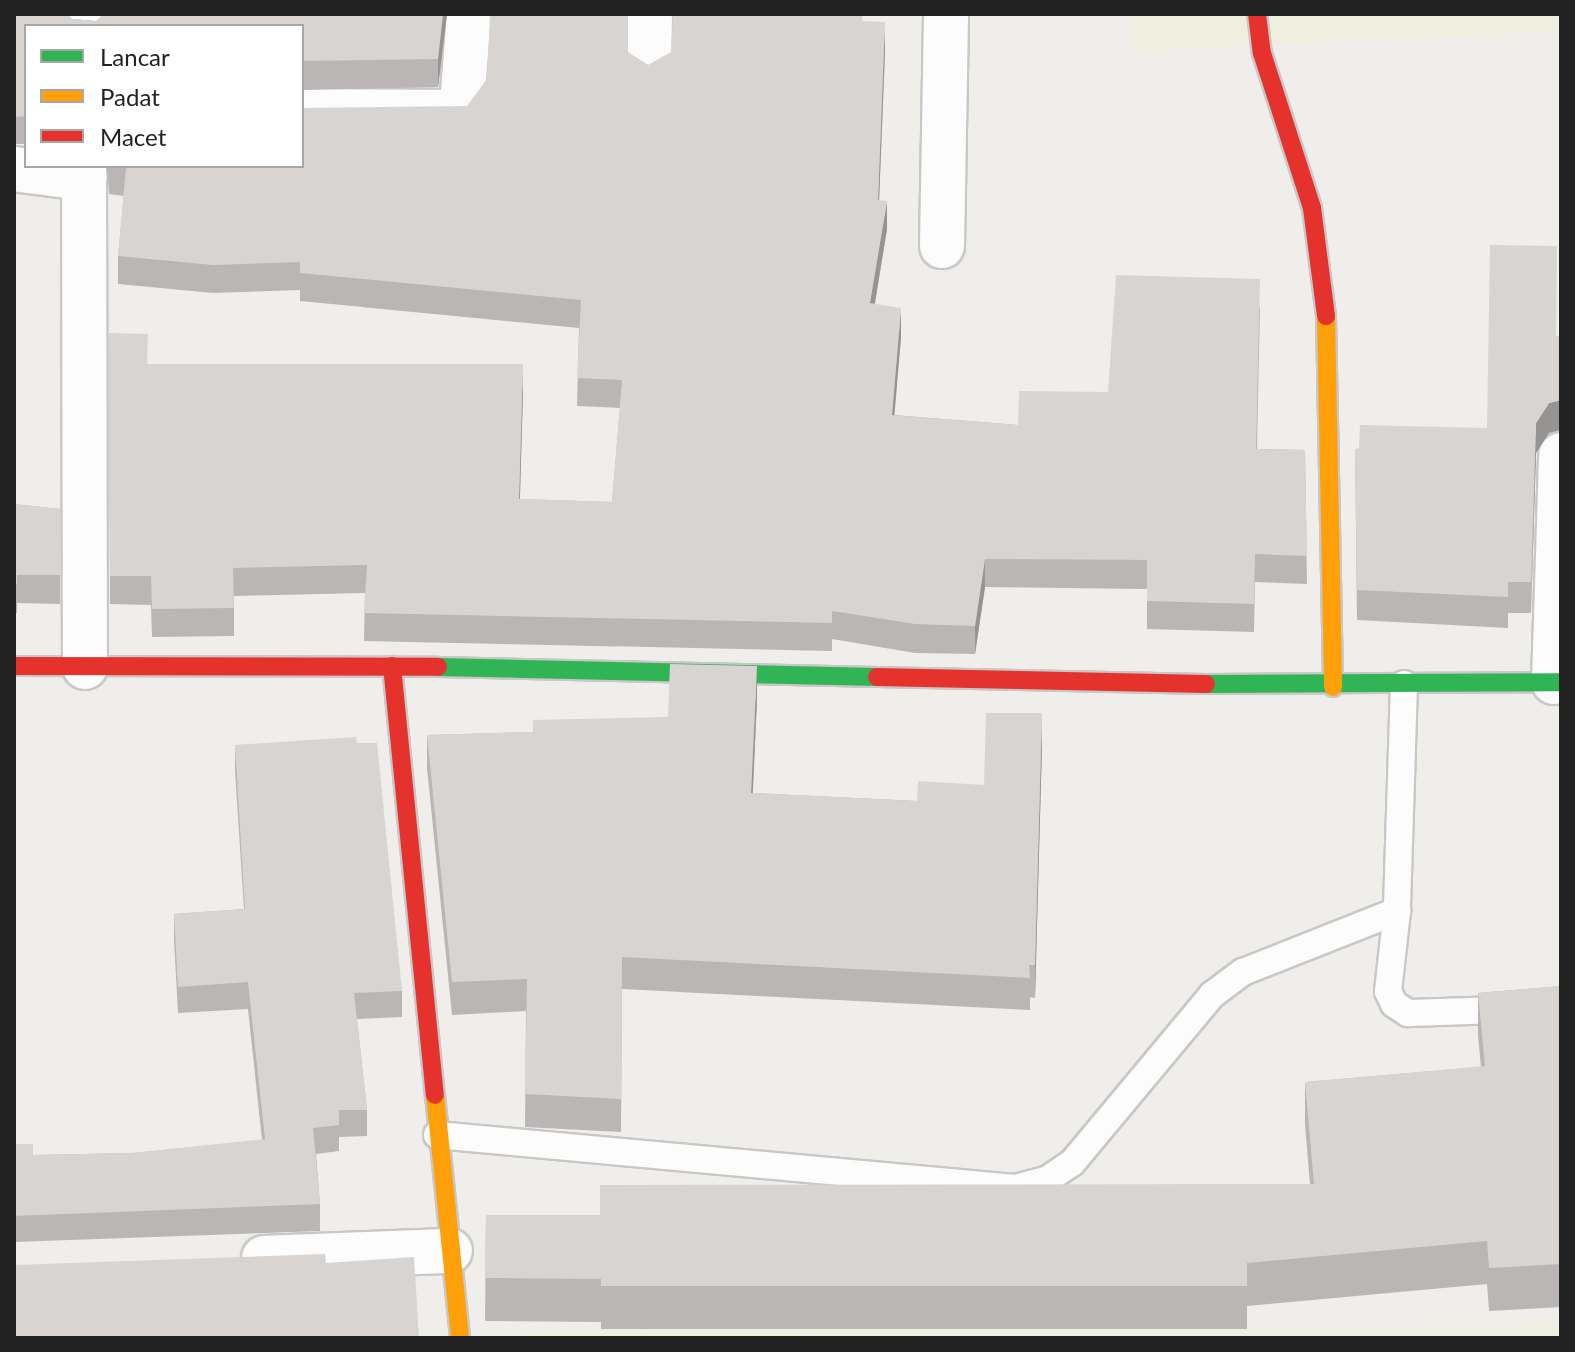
<!DOCTYPE html>
<html>
<head>
<meta charset="utf-8">
<style>
	body { margin:0 }
	#map { position:relative; width:1575px; height:1352px; overflow:hidden; background:#f0eeeb; font-family:Lato,sans-serif }
	div>[style] { position:absolute }
	[style*='--x'] { left:calc(var(--x)*1px); top:calc(var(--y)*1px); width:calc(var(--w)*1px); rotate:calc(var(--a)*1deg) }
	.farmland>* { inset:0; background:#efefdf }
	.roads { filter:drop-shadow(2px 0 #c9c8c7) drop-shadow(-2px 0 #c9c8c7) drop-shadow(0 2px #c9c8c7) drop-shadow(0 -2px #c9c8c7) }
	.lane>* { height:26px; margin:-13px; padding:0 13px; transform-origin:13px; border-radius:13px; background:#fdfcfc }
	.street>* { height:44px; margin:-22px; padding:0 22px; transform-origin:22px; border-radius:22px; background:#fdfcfc }
	.fast>* { height:18px; margin:-9px; padding:0 9px; transform-origin:9px; border-radius:9px; background:#30b455 }
	.slow>* { height:18px; margin:-9px; padding:0 9px; transform-origin:9px; border-radius:9px; background:#ff9f0a }
	.jam>* { height:18px; margin:-9px; padding:0 9px; transform-origin:9px; border-radius:9px; background:#e5322d }
	.wall>* { inset:0; background:#b9b6b5 }
	.shaded-wall>* { inset:0; background:#969493; transform-origin:0 0 }
	.building>* { inset:0; background:#d7d4d2 }
	span { translate:-50% -50%; white-space:nowrap; text-align:center; line-height:1.15; -webkit-text-stroke:6px #fff; paint-order:stroke }
	.frame { position:absolute; inset:0; border:16px solid #222; pointer-events:none }
	.legend { position:absolute; left:24px; top:24px; width:280px; height:144px; box-sizing:border-box; background:#fff; border:2px solid #a7a7a7; margin:0; padding:10px 14px; list-style:none; font-size:24px; color:#222 }
	.legend li { display:flex; align-items:center; gap:16px; height:40px }
	.legend b { width:40px; border:2px solid #a7a7a7 }
</style>
</head>
<body>
<div id="map">
	<div class="farmland">
		<i style="clip-path:polygon(1134px 14px,1561px 14px,1561px 31px,1134px 51px)"></i>
		<i style="clip-path:polygon(1561px 1326px,1561px 1338px,525px 1338px,525px 1332px)"></i>
	</div>
	<div class="roads">
		<div class="lane">
			<i style="--x:1404;--y:684;--w:227;--a:91.8"></i>
			<i style="--x:1397;--y:911;--w:81;--a:96.4"></i>
			<i style="--x:1388;--y:991;--w:14;--a:65"></i>
			<i style="--x:1394;--y:1004;--w:17;--a:33"></i>
			<i style="--x:1408;--y:1013;--w:153;--a:-1.9"></i>
			<i style="--x:437;--y:1135;--w:580;--a:5.24"></i>
			<i style="--x:1015;--y:1188;--w:34;--a:-15"></i>
			<i style="--x:1048;--y:1179;--w:29;--a:-34"></i>
			<i style="--x:1072;--y:1163;--w:219;--a:-50.2"></i>
			<i style="--x:1212;--y:995;--w:39;--a:-37"></i>
			<i style="--x:1243;--y:972;--w:166;--a:-21.6"></i>
		</div>
		<div class="street">
			<i style="--x:86;--y:26;--w:12;--a:-85"></i>
			<i style="--x:649;--y:68;--w:54;--a:-88.9"></i>
			<i style="--x:302;--y:111;--w:154;--a:0.4"></i>
			<i style="--x:456;--y:112;--w:9;--a:-49"></i>
			<i style="--x:462;--y:105;--w:91;--a:-85.6"></i>
			<i style="--x:84;--y:166;--w:501;--a:89.89"></i>
			<i style="--x:14;--y:169;--w:71;--a:7.3"></i>
			<i style="--x:942;--y:246;--w:232;--a:-89"></i>
			<i style="--x:1554;--y:682;--w:227;--a:-88.2"></i>
			<i style="--x:264;--y:1258;--w:186;--a:-2.2"></i>
		</div>
		<div class="fast">
			<i style="--x:438;--y:667;--w:439;--a:1.3"></i>
			<i style="--x:1206;--y:684;--w:355;--a:-0.3"></i>
		</div>
		<div class="slow">
			<i style="--x:1326;--y:316;--w:371;--a:88.9"></i>
			<i style="--x:435;--y:1095;--w:244;--a:84.1"></i>
		</div>
		<div class="jam">
			<i style="--x:1257;--y:14;--w:39;--a:83"></i>
			<i style="--x:1262;--y:53;--w:163;--a:72.1"></i>
			<i style="--x:1312;--y:208;--w:109;--a:82.6"></i>
			<i style="--x:14;--y:666;--w:424;--a:0.1"></i>
			<i style="--x:392;--y:666;--w:431;--a:84.3"></i>
			<i style="--x:877;--y:677;--w:329;--a:1.2"></i>
		</div>
	</div>
	<div class="wall">
		<i style="clip-path:polygon(14px 14px,96px 21px,104px 14px,447px 14px,438px 87px,302px 90px,302px 26px,26px 26px,26px 144px,16px 144px)"></i>
		<i style="clip-path:polygon(862px 21px,885px 51px,879px 200px,887px 229px,875px 304px,901px 337px,894px 415px,1018px 425px,1108px 392px,1260px 307px,1257px 449px,1305px 450px,1307px 584px,1255px 582px,1254px 632px,1147px 629px,1147px 589px,985px 587px,975px 654px,915px 653px,832px 639px,832px 651px,364px 641px,365px 593px,234px 596px,234px 636px,152px 637px,151px 605px,110px 604px,109px 333px,148px 364px,523px 392px,520px 499px,612px 502px,620px 408px,577px 406px,579px 328px,300px 301px,300px 290px,213px 293px,118px 284px,118px 256px,124px 196px,109px 194px,107px 166px,302px 166px,467px 106px,628px 53px,648px 65px)"></i>
		<i style="clip-path:polygon(1549px 433px,1536px 453px,1531px 613px,1508px 613px,1508px 628px,1357px 620px,1355px 449px)"></i>
		<i style="clip-path:polygon(14px 504px,60px 509px,60px 604px,17px 603px,17px 613px,14px 613px)"></i>
		<i style="clip-path:polygon(757px 699px,753px 793px,917px 801px,984px 785px,1042px 746px,1035px 998px,1030px 997px,1030px 1010px,622px 989px,621px 1132px,525px 1127px,526px 1011px,452px 1015px,427px 768px,427px 735px,533px 732px,668px 717px)"></i>
		<i style="clip-path:polygon(357px 743px,402px 991px,402px 1017px,357px 1019px,367px 1110px,367px 1136px,339px 1137px,339px 1151px,316px 1154px,320px 1204px,320px 1231px,14px 1242px,14px 1144px,33px 1155px,133px 1153px,262px 1140px,248px 1009px,178px 1013px,174px 940px,174px 914px,244px 909px,235px 771px,235px 745px)"></i>
		<i style="clip-path:polygon(1561px 986px,1561px 1307px,1489px 1311px,1487px 1284px,1247px 1306px,1247px 1329px,601px 1329px,601px 1322px,485px 1321px,486px 1215px,600px 1215px,1310px 1184px,1305px 1125px,1305px 1082px,1481px 1067px,1478px 1036px,1478px 993px)"></i>
	</div>
	<div class="shaded-wall">
		<i style="clip-path:polygon(443px 14px,447px 14px,438px 87px,438px 59px)"></i>
		<i style="clip-path:polygon(885px 22px,885px 51px,878px 228px,878px 200px)"></i>
		<i style="left:16px;top:116px;width:28px;height:2px;rotate:90deg"></i>
		<i style="clip-path:polygon(887px 201px,887px 229px,870px 332px,870px 303px)"></i>
		<i style="clip-path:polygon(901px 308px,901px 337px,892px 444px,892px 415px)"></i>
		<i style="clip-path:polygon(523px 364px,523px 392px,519px 527px,519px 499px)"></i>
		<i style="clip-path:polygon(1561px 400px,1561px 430px,1549px 433px,1536px 453px,1531px 613px,1536px 423px,1549px 403px)"></i>
		<i style="clip-path:polygon(985px 559px,985px 587px,975px 654px,975px 626px)"></i>
		<i style="clip-path:polygon(757px 666px,757px 699px,751px 826px,751px 793px)"></i>
		<i style="clip-path:polygon(1042px 713px,1042px 746px,1035px 998px,1035px 965px)"></i>
	</div>
	<div class="building">
		<i style="clip-path:polygon(14px 14px,68px 14px,72px 19px,96px 21px,104px 14px,443px 14px,438px 59px,302px 61px,302px 26px,26px 26px,26px 116px,14px 117px)"></i>
		<i style="clip-path:polygon(490px 14px,628px 14px,628px 52px,648px 65px,671px 52px,673px 14px,862px 14px,862px 21px,885px 22px,878px 200px,887px 201px,870px 303px,901px 308px,892px 415px,1018px 425px,1019px 391px,1108px 392px,1116px 275px,1260px 279px,1256px 449px,1305px 450px,1307px 556px,1255px 554px,1254px 604px,1147px 601px,1147px 560px,985px 559px,975px 626px,915px 624px,832px 611px,832px 623px,364px 613px,367px 565px,233px 568px,234px 608px,152px 609px,151px 576px,110px 576px,109px 333px,148px 334px,147px 364px,523px 364px,519px 499px,612px 502px,622px 380px,577px 378px,581px 300px,300px 273px,300px 262px,213px 265px,118px 256px,126px 168px,109px 166px,302px 166px,302px 108px,467px 106px,487px 79px)"></i>
		<i style="clip-path:polygon(1490px 245px,1557px 246px,1556px 336px,1561px 336px,1561px 400px,1549px 403px,1536px 423px,1531px 582px,1508px 582px,1508px 597px,1357px 590px,1355px 449px,1359px 449px,1360px 425px,1487px 428px)"></i>
		<i style="clip-path:polygon(14px 504px,60px 509px,60px 575px,17px 575px,17px 584px,14px 584px)"></i>
		<i style="clip-path:polygon(670px 664px,757px 666px,751px 793px,917px 801px,918px 781px,984px 785px,986px 713px,1042px 713px,1035px 965px,1029px 965px,1030px 978px,622px 957px,621px 1099px,525px 1094px,527px 979px,452px 982px,427px 735px,533px 732px,533px 720px,668px 717px)"></i>
		<i style="clip-path:polygon(356px 737px,357px 743px,377px 743px,402px 991px,354px 993px,367px 1110px,339px 1110px,339px 1125px,313px 1128px,320px 1204px,14px 1216px,14px 1144px,33px 1144px,33px 1155px,133px 1153px,265px 1139px,248px 982px,178px 987px,174px 914px,245px 909px,235px 745px)"></i>
		<i style="clip-path:polygon(1561px 986px,1561px 1264px,1489px 1268px,1487px 1241px,1247px 1263px,1247px 1286px,601px 1286px,601px 1279px,485px 1278px,486px 1215px,600px 1215px,600px 1185px,1314px 1184px,1305px 1082px,1485px 1066px,1478px 993px)"></i>
		<i style="clip-path:polygon(325px 1254px,326px 1263px,414px 1257px,419px 1338px,14px 1338px,14px 1265px)"></i>
	</div>
	<div class="frame"></div>
	<ul class="legend">
	<li><b style="height:10px;background:#30b455"></b>Lancar</li>
	<li><b style="height:10px;background:#ff9f0a"></b>Padat</li>
	<li><b style="height:10px;background:#e5322d"></b>Macet</li>
	</ul>
</div>
</body>
</html>
